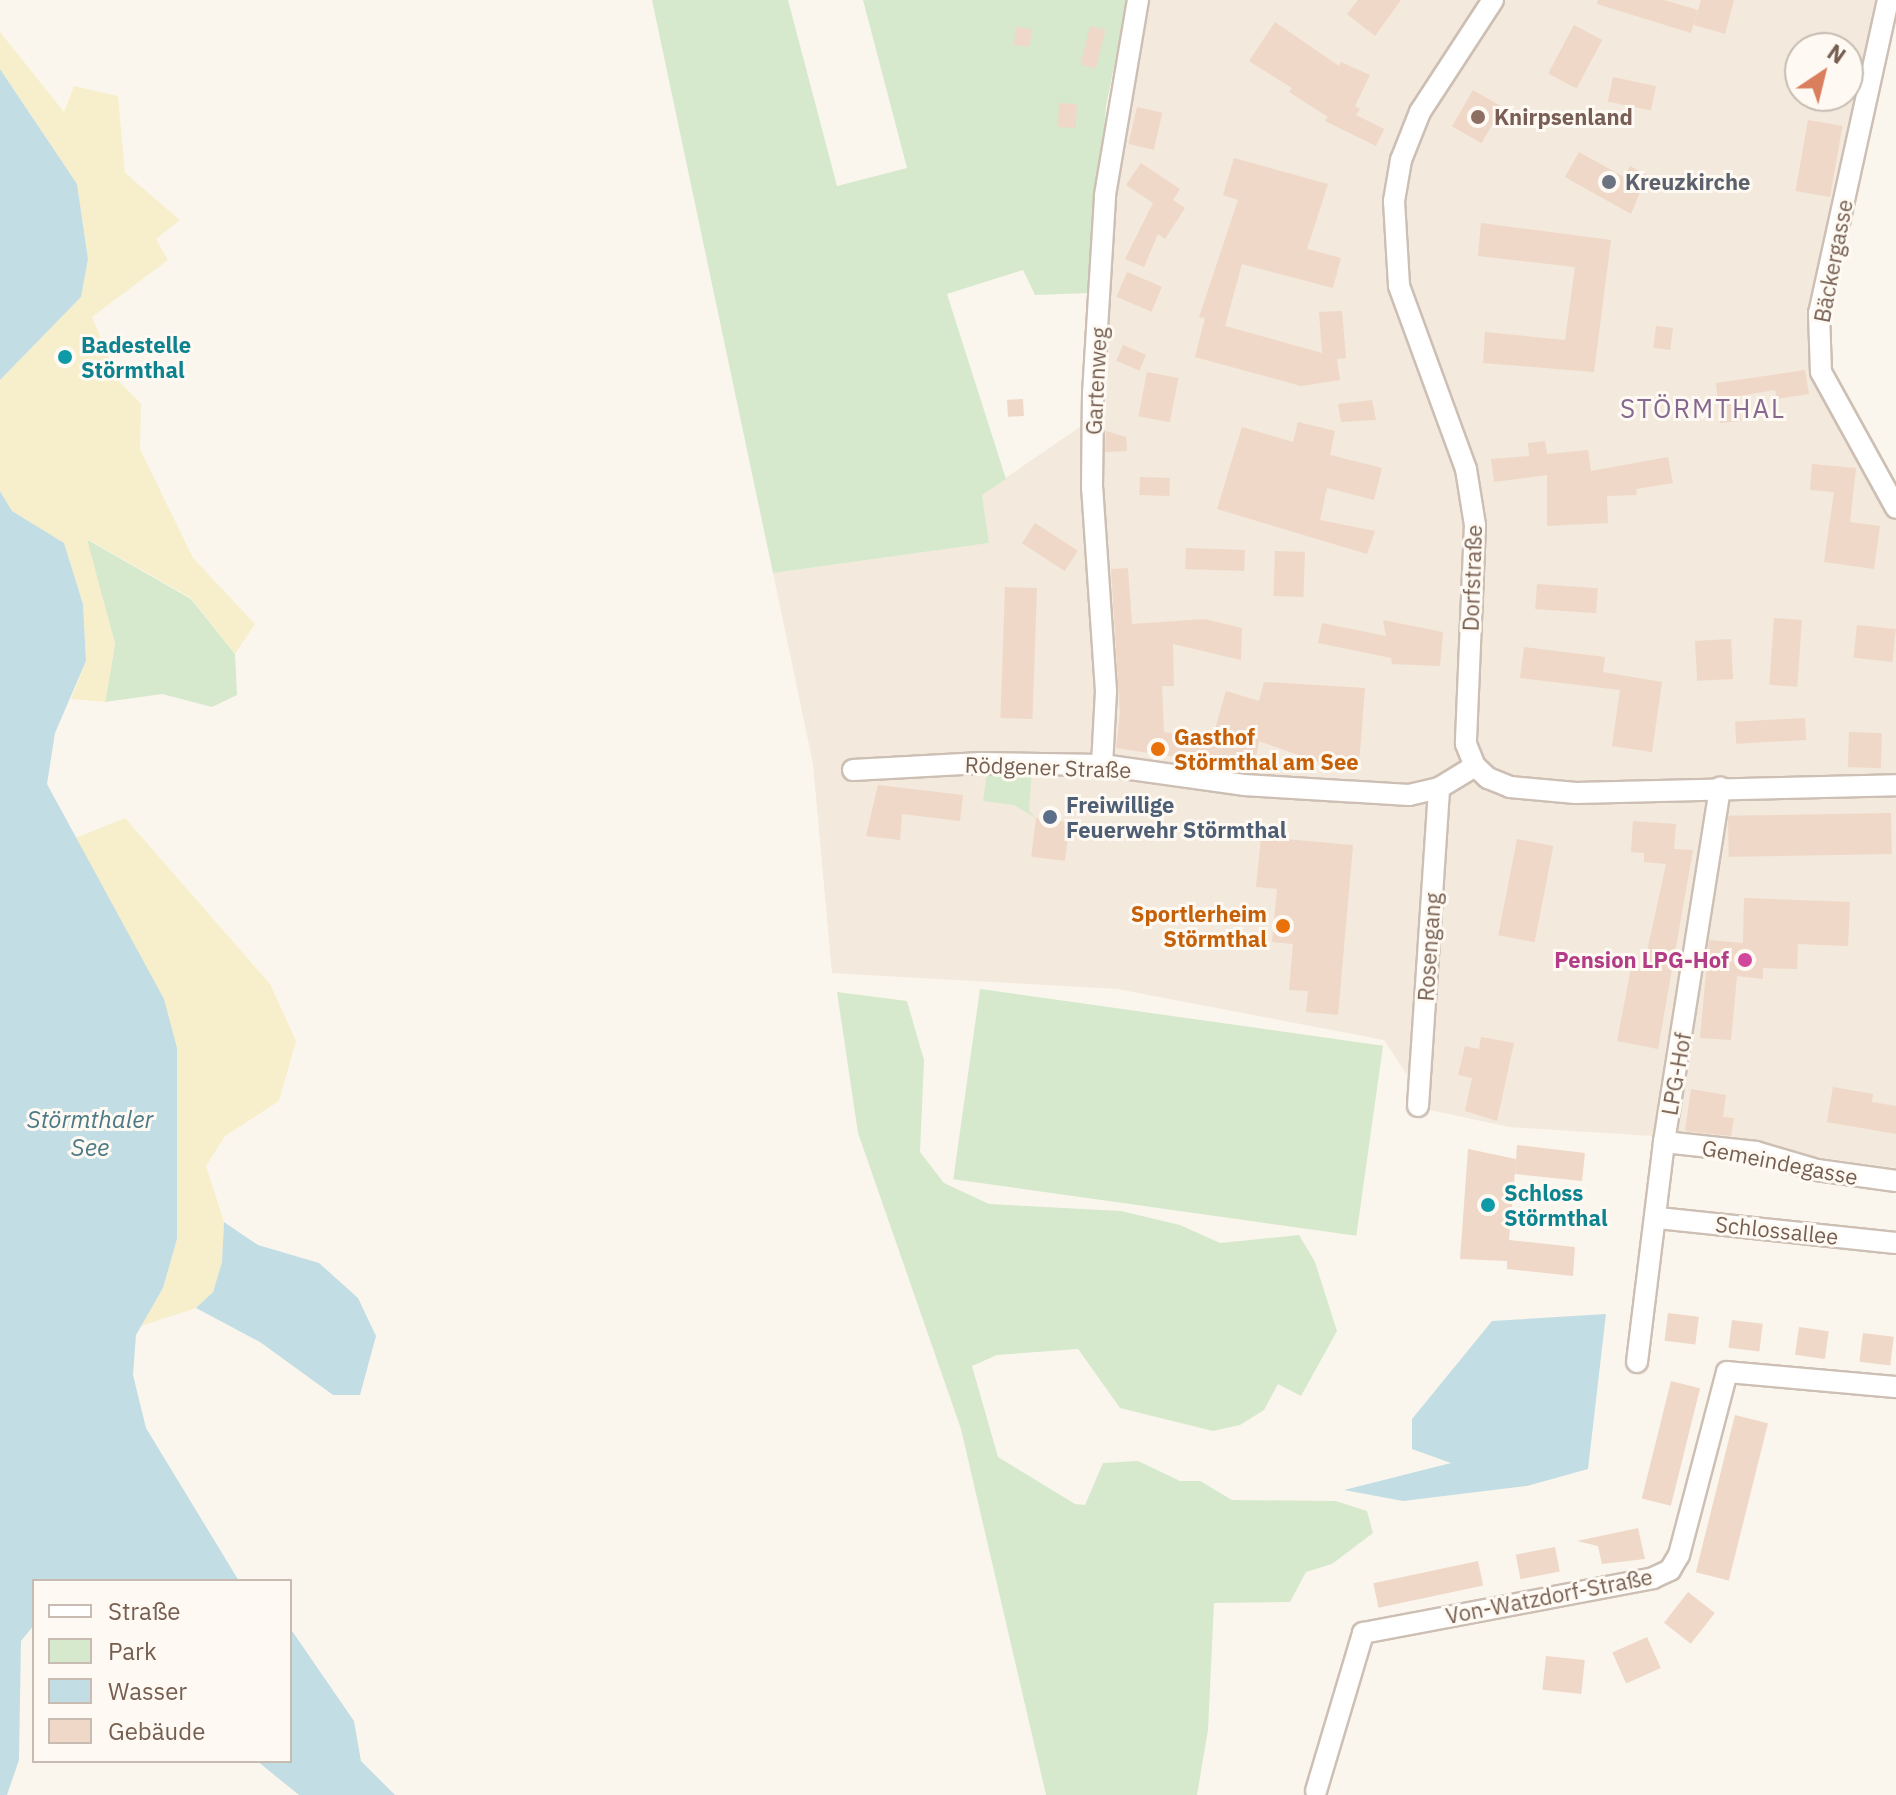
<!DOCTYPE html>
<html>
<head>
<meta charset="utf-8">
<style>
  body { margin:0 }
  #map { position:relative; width:1896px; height:1795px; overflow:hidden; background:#fbf6ed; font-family:"IBM Plex Sans",sans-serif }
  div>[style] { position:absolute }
  .residential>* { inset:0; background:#f3e9dc }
  .green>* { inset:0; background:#d6e9cc; transform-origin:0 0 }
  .sand>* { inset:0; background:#f7efcb }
  .water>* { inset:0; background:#c2dee4 }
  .building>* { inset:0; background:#efd8c7; transform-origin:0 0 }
  .roads { filter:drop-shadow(2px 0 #cdbfb3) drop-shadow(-2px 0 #cdbfb3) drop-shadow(0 2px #cdbfb3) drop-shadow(0 -2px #cdbfb3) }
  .street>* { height:20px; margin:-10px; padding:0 10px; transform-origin:10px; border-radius:10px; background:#fff }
  .dots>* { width:22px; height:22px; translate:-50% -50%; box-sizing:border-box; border:4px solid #fefaf3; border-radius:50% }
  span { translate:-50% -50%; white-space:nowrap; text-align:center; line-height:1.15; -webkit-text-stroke:6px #fefaf3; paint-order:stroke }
  .education-label { font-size:22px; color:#785e54; font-weight:700 }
  .left { translate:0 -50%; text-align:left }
  .worship-label { font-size:22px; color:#5b616d; font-weight:700 }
  .street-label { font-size:22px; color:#765f51 }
  .culture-label { font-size:22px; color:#0d838f; font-weight:700 }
  .food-label { font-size:22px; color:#c56008; font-weight:700 }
  .right { translate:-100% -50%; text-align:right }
  .service-label { font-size:22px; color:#4e5e75; font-weight:700 }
  .hotel-label { font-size:22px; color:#b23c85; font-weight:700 }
  .water-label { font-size:24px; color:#4c7a86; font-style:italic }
  .quarter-label { font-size:26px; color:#856990; letter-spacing:2px }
  .legend { position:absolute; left:32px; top:1579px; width:260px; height:184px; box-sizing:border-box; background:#fefaf3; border:2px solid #c8bcb2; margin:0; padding:10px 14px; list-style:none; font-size:24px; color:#765f51 }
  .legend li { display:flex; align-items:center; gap:16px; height:40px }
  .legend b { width:40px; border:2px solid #c8bcb2 }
  .north { position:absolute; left:1784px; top:32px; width:80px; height:80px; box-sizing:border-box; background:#fefaf3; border:2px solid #c8bcb2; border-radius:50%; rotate:35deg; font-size:22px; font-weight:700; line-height:32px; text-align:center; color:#765f51 }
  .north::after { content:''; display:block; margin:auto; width:28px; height:36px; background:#d97f5e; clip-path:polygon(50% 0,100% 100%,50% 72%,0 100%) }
</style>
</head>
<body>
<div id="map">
  <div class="residential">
    <div style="clip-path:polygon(evenodd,1147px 0,1888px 0,1819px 313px,1821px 372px,1896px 508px,1896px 1168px,1670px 1137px,1509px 1127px,1430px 1110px,1384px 1040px,1117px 989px,832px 973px,813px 764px,773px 573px,988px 543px,982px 494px,1099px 414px,1115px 172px,1147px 0,1800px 48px,1848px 48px,1848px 96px,1800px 96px,1800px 48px)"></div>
  </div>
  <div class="green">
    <div style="clip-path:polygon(652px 0,788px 0,837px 186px,907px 168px,863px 0,1127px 0,1106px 107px,1091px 293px,1035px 295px,1023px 270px,947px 294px,1006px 479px,982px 495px,989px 543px,773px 573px)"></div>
    <div style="clip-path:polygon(86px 539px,191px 599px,235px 654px,237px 695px,212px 707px,162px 694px,105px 702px,115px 644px)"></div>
    <div style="clip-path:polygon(988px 768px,1032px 770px,1029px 811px,1036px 818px,1014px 805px,983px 801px)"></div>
    <div style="left:980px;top:989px;width:407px;height:192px;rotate:8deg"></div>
    <div style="clip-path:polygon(837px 992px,907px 1001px,924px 1060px,920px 1152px,944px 1183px,989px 1204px,1121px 1211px,1180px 1225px,1220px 1243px,1299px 1235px,1315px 1262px,1337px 1331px,1301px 1396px,1278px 1384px,1264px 1410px,1240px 1425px,1213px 1431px,1120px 1408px,1078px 1349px,997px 1355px,972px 1366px,998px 1457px,1075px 1504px,1085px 1505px,1103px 1463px,1138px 1461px,1180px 1481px,1200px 1481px,1232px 1500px,1336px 1501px,1367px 1511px,1373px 1533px,1332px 1564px,1306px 1572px,1290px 1602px,1214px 1603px,1208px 1730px,1197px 1795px,1046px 1795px,961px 1429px,858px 1133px)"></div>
  </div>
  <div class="sand">
    <div style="clip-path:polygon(0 32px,64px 112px,74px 86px,118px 96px,125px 173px,180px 220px,156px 239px,168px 260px,92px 317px,119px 381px,141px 404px,140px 449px,193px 558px,255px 624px,235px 654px,191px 598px,87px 539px,115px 644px,105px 702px,71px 699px,86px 661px,83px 604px,64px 543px,12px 511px,0 491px,0 380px,81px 297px,88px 259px,77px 184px,0 69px)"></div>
    <div style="clip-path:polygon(125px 818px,270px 984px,296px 1041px,279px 1101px,225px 1136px,206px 1166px,224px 1222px,222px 1262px,213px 1292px,196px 1308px,141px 1326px,163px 1288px,177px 1239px,177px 1048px,73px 839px)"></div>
  </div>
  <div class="water">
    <div style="clip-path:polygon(0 69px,77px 184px,88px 259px,81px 297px,0 380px)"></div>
    <div style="clip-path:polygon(0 491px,12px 511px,64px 543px,83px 604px,86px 661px,55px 733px,47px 784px,164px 999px,177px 1048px,177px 1239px,163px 1288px,136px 1335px,133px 1375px,146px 1428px,239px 1581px,34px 1581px,34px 1625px,21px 1641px,19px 1760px,7px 1795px,0 1795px)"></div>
    <div style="clip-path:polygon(224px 1222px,258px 1245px,319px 1263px,358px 1298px,376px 1336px,360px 1395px,333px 1395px,260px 1342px,196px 1308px,213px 1292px,222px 1262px)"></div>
    <div style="clip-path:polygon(1606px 1314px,1588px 1469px,1527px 1486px,1403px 1501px,1344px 1490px,1451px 1463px,1412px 1449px,1412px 1419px,1492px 1321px)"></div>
    <div style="clip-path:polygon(290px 1628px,354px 1721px,361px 1761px,395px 1795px,299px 1795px,257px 1761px,290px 1761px)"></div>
  </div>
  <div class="building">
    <div style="clip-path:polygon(1358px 0,1401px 0,1375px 36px,1347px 14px)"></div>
    <div style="clip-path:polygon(1598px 0,1664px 0,1698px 10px,1691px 33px,1597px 4px)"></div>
    <div style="clip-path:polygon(1701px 0,1734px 0,1725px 34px,1694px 25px)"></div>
    <div style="clip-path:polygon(1275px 22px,1339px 66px,1341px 62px,1370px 75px,1355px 106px,1360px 109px,1356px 115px,1384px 129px,1376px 146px,1325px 121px,1328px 117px,1289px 92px,1292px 88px,1249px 61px)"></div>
    <div style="left:1574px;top:25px;width:32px;height:55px;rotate:28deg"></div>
    <div style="left:1090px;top:26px;width:16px;height:40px;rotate:14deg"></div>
    <div style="left:1016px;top:27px;width:16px;height:18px;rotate:7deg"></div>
    <div style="left:1613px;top:77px;width:44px;height:25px;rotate:12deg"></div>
    <div style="left:1473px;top:90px;width:34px;height:42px;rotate:30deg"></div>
    <div style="left:1059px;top:103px;width:18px;height:24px;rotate:3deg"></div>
    <div style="left:1137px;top:107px;width:26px;height:38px;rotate:13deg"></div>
    <div style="left:1808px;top:120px;width:35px;height:72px;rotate:10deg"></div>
    <div style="clip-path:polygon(1579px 152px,1624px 177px,1630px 166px,1647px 175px,1631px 214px,1565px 177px)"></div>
    <div style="clip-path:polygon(1234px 158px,1328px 184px,1307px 249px,1341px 258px,1333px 288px,1242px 264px,1225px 326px,1322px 353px,1319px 312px,1342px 311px,1346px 358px,1337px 359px,1340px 380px,1301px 386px,1195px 357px,1205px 318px,1199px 317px,1238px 200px,1223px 195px)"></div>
    <div style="clip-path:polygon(1141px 163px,1180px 189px,1173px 200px,1185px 208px,1165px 239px,1158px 234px,1144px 267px,1125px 259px,1153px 203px,1126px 185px)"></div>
    <div style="clip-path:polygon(1481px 223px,1611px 240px,1594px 372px,1483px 363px,1485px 332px,1565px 340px,1575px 267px,1478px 256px)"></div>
    <div style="left:1127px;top:272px;width:38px;height:27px;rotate:23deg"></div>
    <div style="left:1656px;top:326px;width:17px;height:22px;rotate:7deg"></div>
    <div style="left:1123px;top:345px;width:25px;height:17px;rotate:23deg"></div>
    <div style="clip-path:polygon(1805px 370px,1809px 394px,1777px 399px,1775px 390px,1739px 396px,1741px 421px,1720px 423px,1716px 383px)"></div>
    <div style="left:1147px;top:372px;width:32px;height:45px;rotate:11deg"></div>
    <div style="left:1023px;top:399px;width:17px;height:16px;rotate:87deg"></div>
    <div style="clip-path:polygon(1372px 400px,1376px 420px,1341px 422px,1338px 404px)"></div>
    <div style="clip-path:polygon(1298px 422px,1335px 431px,1330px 455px,1382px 468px,1374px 500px,1327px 488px,1320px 520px,1375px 531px,1367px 554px,1217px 509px,1242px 427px,1293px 442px)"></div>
    <div style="clip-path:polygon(1106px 431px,1126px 437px,1127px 451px,1105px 452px)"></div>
    <div style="clip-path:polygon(1545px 441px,1547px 454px,1588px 450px,1591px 471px,1668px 457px,1673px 483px,1636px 489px,1637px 495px,1607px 496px,1608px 523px,1547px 526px,1547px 475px,1494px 482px,1491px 459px,1529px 456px,1528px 443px)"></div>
    <div style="clip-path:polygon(1812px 464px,1856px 468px,1850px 522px,1880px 526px,1874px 569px,1824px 562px,1834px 492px,1810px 490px)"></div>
    <div style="left:1140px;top:477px;width:30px;height:18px;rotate:2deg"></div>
    <div style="left:1035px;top:523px;width:51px;height:24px;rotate:33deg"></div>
    <div style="left:1186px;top:548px;width:59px;height:21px;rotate:2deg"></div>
    <div style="left:1275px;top:551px;width:30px;height:45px;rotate:2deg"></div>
    <div style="clip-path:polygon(1128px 568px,1132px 624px,1205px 619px,1242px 628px,1241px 660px,1173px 644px,1174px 686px,1162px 686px,1164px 732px,1212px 739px,1226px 691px,1259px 701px,1264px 682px,1365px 688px,1359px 764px,1318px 762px,1259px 741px,1254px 769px,1116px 748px,1120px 713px,1111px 569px)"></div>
    <div style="left:1537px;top:584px;width:61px;height:25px;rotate:4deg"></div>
    <div style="left:1005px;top:587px;width:32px;height:131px;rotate:2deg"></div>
    <div style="left:1774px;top:618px;width:28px;height:67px;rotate:4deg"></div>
    <div style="clip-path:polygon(1383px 620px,1443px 632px,1440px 666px,1392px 664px,1391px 658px,1318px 643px,1322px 623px,1386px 636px)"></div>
    <div style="left:1857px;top:625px;width:39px;height:33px;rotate:6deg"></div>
    <div style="left:1731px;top:639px;width:40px;height:36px;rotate:87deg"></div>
    <div style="clip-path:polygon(1524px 647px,1605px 657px,1603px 672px,1662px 682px,1652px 752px,1612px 746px,1620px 690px,1520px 678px)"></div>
    <div style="left:1805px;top:718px;width:22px;height:70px;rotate:87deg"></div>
    <div style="left:1849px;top:732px;width:33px;height:35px;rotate:2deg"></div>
    <div style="clip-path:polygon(878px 785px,963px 795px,960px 821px,902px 814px,900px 840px,866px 836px)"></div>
    <div style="left:1891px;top:813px;width:41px;height:163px;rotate:89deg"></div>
    <div style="left:1036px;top:818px;width:34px;height:39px;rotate:7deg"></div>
    <div style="clip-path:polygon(1633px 821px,1676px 824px,1674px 849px,1693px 850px,1658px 1049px,1617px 1041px,1631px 968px,1643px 970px,1666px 864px,1644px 862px,1644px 853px,1631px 852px)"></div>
    <div style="clip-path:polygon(1261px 837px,1353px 845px,1338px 1015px,1306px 1012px,1308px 991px,1289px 990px,1293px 944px,1272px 942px,1277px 889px,1256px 887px)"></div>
    <div style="left:1517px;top:839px;width:37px;height:98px;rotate:11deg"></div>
    <div style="clip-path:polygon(1744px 898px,1850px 902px,1848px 946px,1798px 944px,1797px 969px,1763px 968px,1763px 979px,1737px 976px,1731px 1040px,1700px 1038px,1709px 940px,1743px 943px)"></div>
    <div style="clip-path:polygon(1481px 1037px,1514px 1043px,1497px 1121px,1465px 1111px,1472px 1078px,1458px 1075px,1465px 1046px,1479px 1049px)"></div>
    <div style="clip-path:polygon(1833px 1087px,1873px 1094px,1872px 1102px,1896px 1106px,1896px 1134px,1827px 1122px)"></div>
    <div style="clip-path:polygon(1691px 1089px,1726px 1095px,1723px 1117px,1734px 1118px,1731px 1136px,1685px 1131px)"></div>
    <div style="clip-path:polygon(1517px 1145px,1585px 1153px,1582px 1181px,1515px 1174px,1516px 1160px,1509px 1240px,1575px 1247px,1573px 1276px,1507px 1269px,1507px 1261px,1460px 1259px,1468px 1149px,1516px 1159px)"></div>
    <div style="left:1668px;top:1313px;width:31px;height:28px;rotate:7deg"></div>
    <div style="left:1732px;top:1320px;width:31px;height:28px;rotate:7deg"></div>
    <div style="left:1799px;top:1327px;width:30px;height:28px;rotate:8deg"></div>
    <div style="left:1863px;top:1333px;width:31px;height:29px;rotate:7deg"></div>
    <div style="left:1671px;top:1381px;width:30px;height:121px;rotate:14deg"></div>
    <div style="left:1735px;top:1415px;width:34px;height:162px;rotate:14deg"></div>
    <div style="clip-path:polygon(1638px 1528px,1645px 1559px,1602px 1564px,1598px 1546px,1577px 1541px)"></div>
    <div style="left:1555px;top:1547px;width:25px;height:40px;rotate:79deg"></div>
    <div style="left:1478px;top:1561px;width:25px;height:107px;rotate:78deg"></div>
    <div style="left:1688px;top:1592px;width:34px;height:39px;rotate:38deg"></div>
    <div style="left:1647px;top:1637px;width:34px;height:38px;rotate:66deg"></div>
    <div style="left:1546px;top:1656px;width:39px;height:34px;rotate:6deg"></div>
  </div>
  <div class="roads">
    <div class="street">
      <div style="left:1493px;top:0;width:134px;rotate:123.1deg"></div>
      <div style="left:1420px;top:112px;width:52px;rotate:111.6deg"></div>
      <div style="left:1401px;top:160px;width:42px;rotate:99.7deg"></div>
      <div style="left:1394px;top:201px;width:85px;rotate:86.6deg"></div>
      <div style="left:1399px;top:286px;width:195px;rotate:69.9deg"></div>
      <div style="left:1466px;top:469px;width:57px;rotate:80.9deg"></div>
      <div style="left:1475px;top:525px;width:219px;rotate:92.4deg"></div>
      <div style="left:1466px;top:744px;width:24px;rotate:68deg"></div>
      <div style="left:1475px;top:766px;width:18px;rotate:43deg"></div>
      <div style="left:1488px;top:778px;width:24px;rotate:22deg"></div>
      <div style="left:1510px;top:787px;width:66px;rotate:5.2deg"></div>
      <div style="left:1576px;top:793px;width:320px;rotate:-1.4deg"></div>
      <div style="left:1888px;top:0;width:321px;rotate:102.4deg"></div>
      <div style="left:1819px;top:313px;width:59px;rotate:88.1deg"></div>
      <div style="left:1821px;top:372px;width:155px;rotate:61.1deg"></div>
      <div style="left:1102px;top:765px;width:74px;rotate:-86.9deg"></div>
      <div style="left:1106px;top:691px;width:203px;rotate:-93.9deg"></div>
      <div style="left:1092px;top:488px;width:94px;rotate:-89.4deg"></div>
      <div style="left:1093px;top:394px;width:199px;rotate:-86.5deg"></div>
      <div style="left:1105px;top:195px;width:198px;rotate:-80.4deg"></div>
      <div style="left:853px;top:770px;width:128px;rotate:-3.1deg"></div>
      <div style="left:981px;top:763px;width:121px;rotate:0.9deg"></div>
      <div style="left:1102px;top:765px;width:143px;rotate:8deg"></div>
      <div style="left:1244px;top:785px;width:165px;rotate:3.5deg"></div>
      <div style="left:1409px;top:795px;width:31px;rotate:-13deg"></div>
      <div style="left:1439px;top:788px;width:42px;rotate:-31.4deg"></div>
      <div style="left:1418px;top:1106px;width:319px;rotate:-86.2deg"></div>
      <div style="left:1664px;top:1142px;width:93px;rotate:6.2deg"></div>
      <div style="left:1756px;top:1152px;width:64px;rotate:16.4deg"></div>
      <div style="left:1817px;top:1170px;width:80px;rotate:7.9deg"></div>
      <div style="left:1658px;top:1218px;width:239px;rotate:6deg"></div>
      <div style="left:1637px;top:1362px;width:222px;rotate:-83deg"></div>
      <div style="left:1664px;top:1142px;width:359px;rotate:-81deg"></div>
      <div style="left:1316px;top:1791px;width:165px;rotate:-73.4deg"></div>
      <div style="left:1363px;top:1633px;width:295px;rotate:-10.7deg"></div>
      <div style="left:1653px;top:1578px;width:19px;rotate:-25deg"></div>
      <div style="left:1670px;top:1570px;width:17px;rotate:-59deg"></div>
      <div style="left:1679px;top:1555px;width:189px;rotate:-75.3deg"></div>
      <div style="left:1727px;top:1372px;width:170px;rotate:5.1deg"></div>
    </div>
  </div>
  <div class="dots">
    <div style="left:1478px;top:117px;background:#8d6e63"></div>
    <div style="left:1609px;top:182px;background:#6b7280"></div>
    <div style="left:65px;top:357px;background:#0f9aa8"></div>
    <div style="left:1158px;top:749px;background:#e8710a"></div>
    <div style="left:1050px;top:817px;background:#5c6f8a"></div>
    <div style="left:1283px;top:926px;background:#e8710a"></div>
    <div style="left:1745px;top:960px;background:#d1479c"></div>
    <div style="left:1488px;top:1205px;background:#0f9aa8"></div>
  </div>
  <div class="education-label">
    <span class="left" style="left:1494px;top:117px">Knirpsenland</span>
  </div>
  <div class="worship-label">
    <span class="left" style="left:1625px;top:182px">Kreuzkirche</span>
  </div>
  <div class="street-label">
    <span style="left:1833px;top:261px;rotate:-79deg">Bäckergasse</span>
    <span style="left:1096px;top:381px;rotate:-87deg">Gartenweg</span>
    <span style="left:1472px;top:578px;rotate:-88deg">Dorfstraße</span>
    <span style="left:1048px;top:767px;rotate:2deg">Rödgener Straße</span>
    <span style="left:1429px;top:947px;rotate:-86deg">Rosengang</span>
    <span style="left:1676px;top:1074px;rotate:-80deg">LPG-Hof</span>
    <span style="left:1780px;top:1162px;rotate:11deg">Gemeindegasse</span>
    <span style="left:1777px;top:1230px;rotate:6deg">Schlossallee</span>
    <span style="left:1549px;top:1596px;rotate:-11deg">Von-Watzdorf-Straße</span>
  </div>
  <div class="culture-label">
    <span class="left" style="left:81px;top:357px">Badestelle<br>Störmthal</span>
    <span class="left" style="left:1504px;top:1205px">Schloss<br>Störmthal</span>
  </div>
  <div class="food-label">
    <span class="left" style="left:1174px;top:749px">Gasthof<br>Störmthal am See</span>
    <span class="right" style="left:1267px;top:926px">Sportlerheim<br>Störmthal</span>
  </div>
  <div class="service-label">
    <span class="left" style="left:1066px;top:817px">Freiwillige<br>Feuerwehr Störmthal</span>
  </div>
  <div class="hotel-label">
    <span class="right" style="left:1729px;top:960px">Pension LPG-Hof</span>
  </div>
  <div class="water-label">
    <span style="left:90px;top:1134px">Störmthaler<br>See</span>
  </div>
  <div class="quarter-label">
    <span style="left:1703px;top:409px">STÖRMTHAL</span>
  </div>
  <ul class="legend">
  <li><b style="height:10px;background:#fff"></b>Straße</li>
  <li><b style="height:22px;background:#d6e9cc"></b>Park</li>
  <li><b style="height:22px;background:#c2dee4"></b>Wasser</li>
  <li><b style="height:22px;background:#efd8c7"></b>Gebäude</li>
  </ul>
  <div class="north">N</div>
</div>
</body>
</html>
